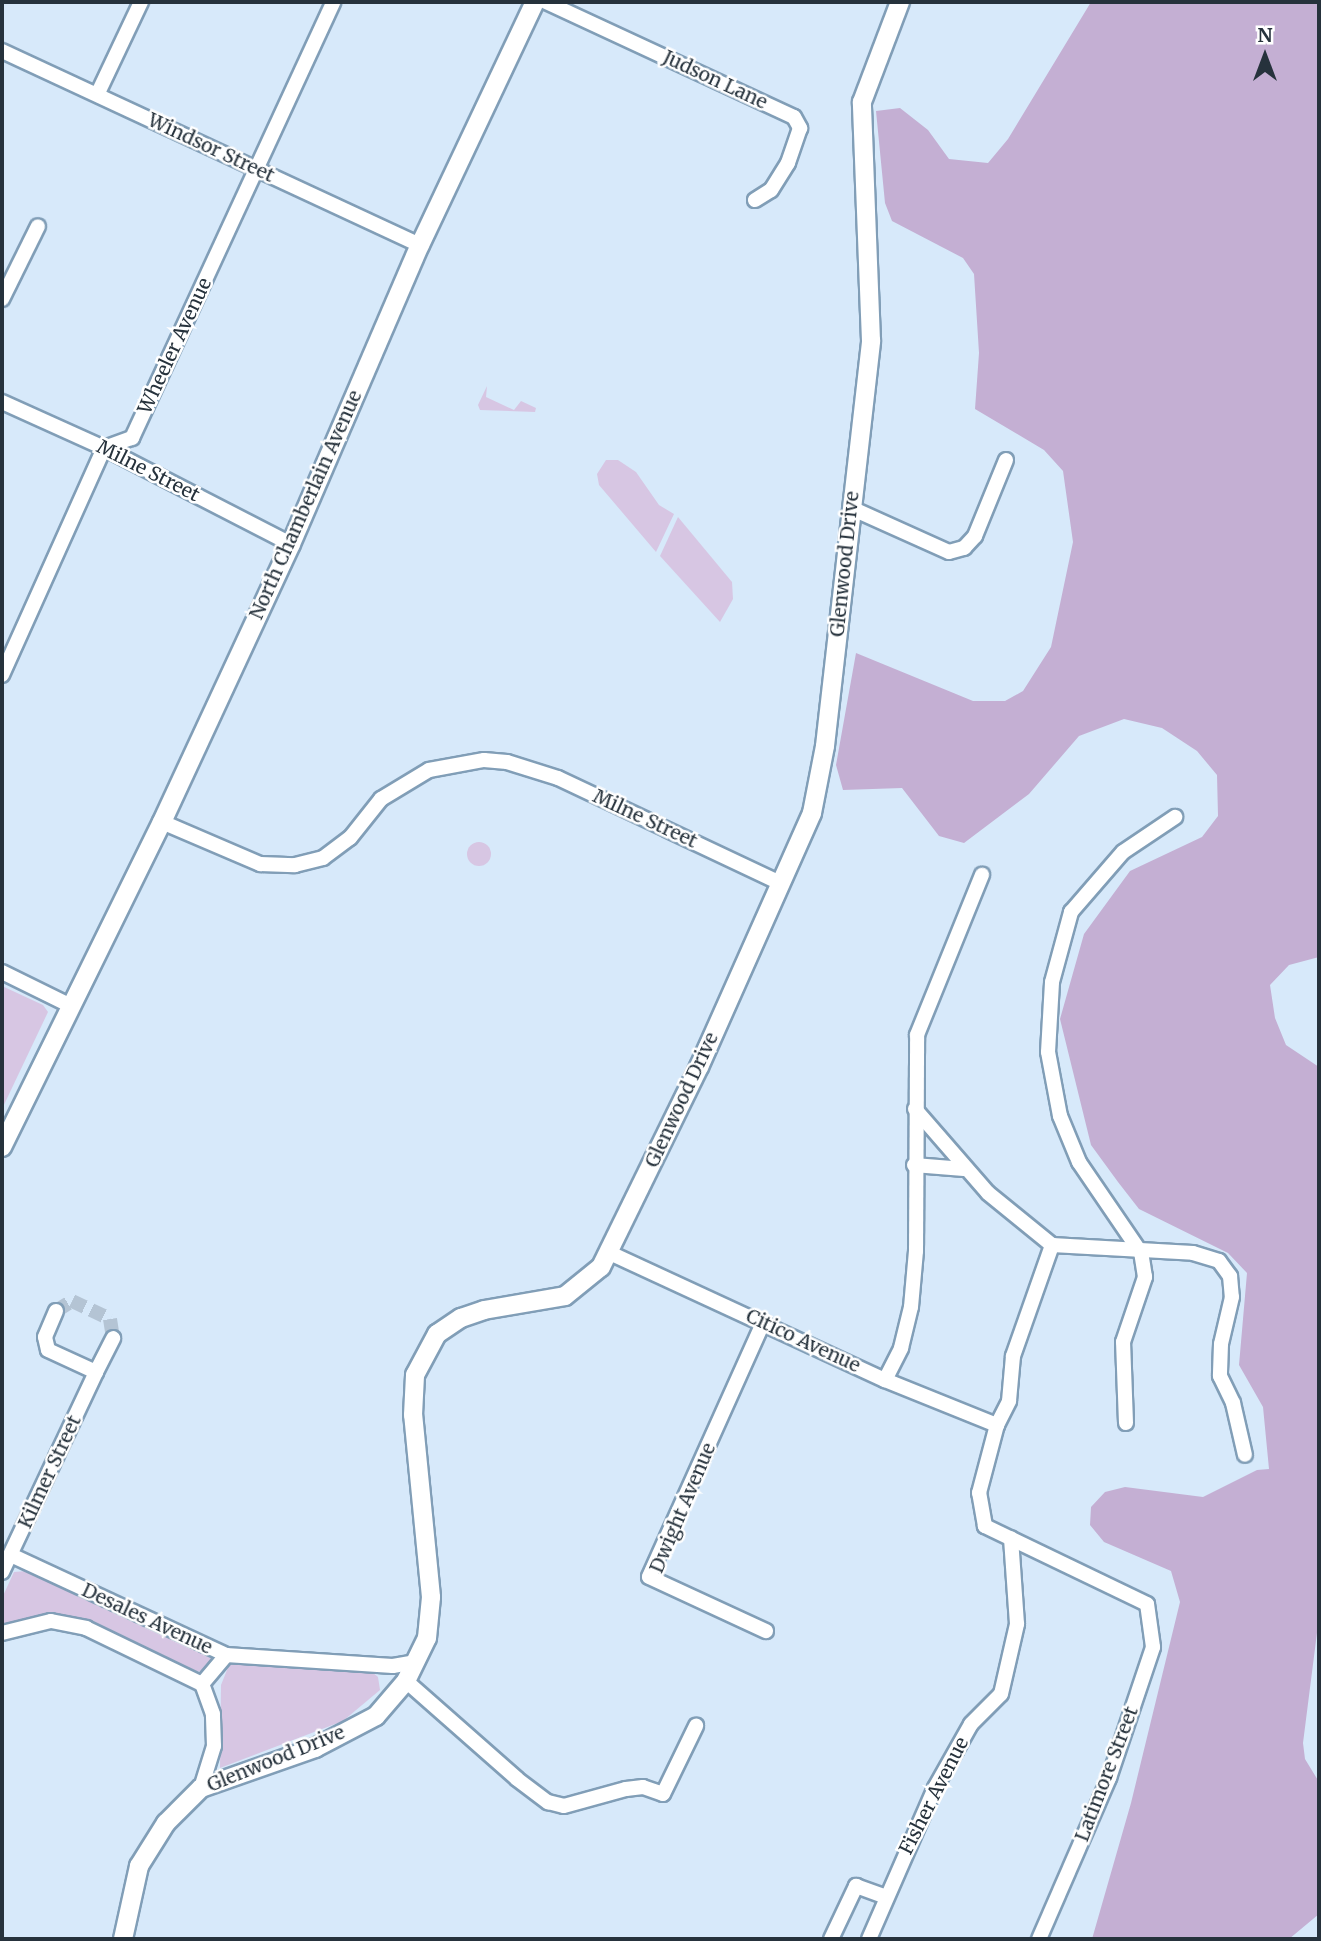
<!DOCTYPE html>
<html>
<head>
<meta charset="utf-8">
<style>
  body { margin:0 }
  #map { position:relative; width:1321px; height:1941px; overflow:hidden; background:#d7e9fa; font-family:Merriweather,serif }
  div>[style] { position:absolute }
  .green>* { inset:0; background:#d7c6e3 }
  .round { border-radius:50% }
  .forest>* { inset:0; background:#c4afd3 }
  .minor-tunnel>* { height:14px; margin-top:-7px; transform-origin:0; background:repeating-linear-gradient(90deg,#b4c4d4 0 14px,transparent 0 21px) }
  .roads { filter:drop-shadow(2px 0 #819eb7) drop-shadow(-2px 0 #819eb7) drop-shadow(0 2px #819eb7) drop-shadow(0 -2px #819eb7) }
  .minor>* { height:14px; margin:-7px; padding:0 7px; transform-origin:7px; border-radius:7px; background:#fff }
  .tertiary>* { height:18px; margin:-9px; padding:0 9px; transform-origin:9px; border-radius:9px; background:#fff }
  span { translate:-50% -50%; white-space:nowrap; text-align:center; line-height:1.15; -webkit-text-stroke:5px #fff; paint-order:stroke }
  .street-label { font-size:19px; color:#26323c }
  .frame { position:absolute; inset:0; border:4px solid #26323c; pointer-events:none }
  .north { position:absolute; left:1230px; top:21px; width:70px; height:70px; -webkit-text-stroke:5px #fff; paint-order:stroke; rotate:0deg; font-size:19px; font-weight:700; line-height:28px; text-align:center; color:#26323c }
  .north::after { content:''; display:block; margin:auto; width:24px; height:32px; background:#26323c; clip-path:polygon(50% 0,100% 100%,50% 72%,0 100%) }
</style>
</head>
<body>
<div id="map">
  <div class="green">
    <div style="clip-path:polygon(487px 386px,486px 397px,514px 410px,521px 401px,536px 408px,535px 412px,480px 410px,478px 405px)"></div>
    <div style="clip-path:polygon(606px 460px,618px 460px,636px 472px,659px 505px,674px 514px,656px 552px,599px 485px,597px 474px)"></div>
    <div style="clip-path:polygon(678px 517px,732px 582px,733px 599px,720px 622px,660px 556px)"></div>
    <div class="round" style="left:467px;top:842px;width:24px;height:24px"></div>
    <div style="clip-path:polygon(2px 986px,43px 1005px,48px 1012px,2px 1109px)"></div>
    <div style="clip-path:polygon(26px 1571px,189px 1647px,214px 1660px,205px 1672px,193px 1671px,76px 1618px,58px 1615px,2px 1625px,2px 1598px,14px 1572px)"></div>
    <div style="clip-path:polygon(238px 1661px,371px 1671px,378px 1677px,380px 1690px,343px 1721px,220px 1768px,221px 1685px,229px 1665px)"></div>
  </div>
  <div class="forest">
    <div style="clip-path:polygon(1091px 2px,1319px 2px,1319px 957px,1289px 965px,1270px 985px,1275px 1018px,1286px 1045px,1319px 1067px,1319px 1617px,1303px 1743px,1305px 1759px,1319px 1782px,1319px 1914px,1289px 1939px,1092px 1939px,1131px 1803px,1180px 1602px,1171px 1571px,1104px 1542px,1090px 1525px,1091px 1507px,1105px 1492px,1125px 1487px,1203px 1497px,1257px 1470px,1269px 1469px,1263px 1407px,1239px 1365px,1247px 1273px,1228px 1253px,1139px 1209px,1118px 1182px,1091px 1145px,1060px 1019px,1084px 934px,1130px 871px,1202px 837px,1218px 816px,1217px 775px,1197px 751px,1162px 728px,1124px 719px,1079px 736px,1029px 794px,964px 843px,939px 836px,902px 788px,843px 790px,836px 765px,856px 653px,973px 701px,1005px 701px,1023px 691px,1051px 647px,1073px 542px,1063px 471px,1044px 450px,975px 409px,979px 353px,974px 274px,963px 258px,892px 221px,885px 203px,876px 111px,900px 108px,928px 130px,949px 159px,988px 163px,1008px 139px)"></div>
  </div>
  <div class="minor-tunnel">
    <div style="left:56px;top:1311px;width:19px;rotate:-32deg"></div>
    <div style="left:72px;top:1301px;width:42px;rotate:25.3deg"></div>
    <div style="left:110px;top:1319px;width:19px;rotate:81deg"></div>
  </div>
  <div class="roads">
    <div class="minor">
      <div style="left:546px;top:2px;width:273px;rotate:24.9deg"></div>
      <div style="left:794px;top:117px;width:13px;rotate:61deg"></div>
      <div style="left:800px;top:128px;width:37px;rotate:109deg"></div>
      <div style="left:788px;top:163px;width:32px;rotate:122deg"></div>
      <div style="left:771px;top:190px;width:19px;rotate:148deg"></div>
      <div style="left:2px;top:51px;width:461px;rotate:24.9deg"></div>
      <div style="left:98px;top:93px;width:101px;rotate:-64.7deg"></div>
      <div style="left:2px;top:299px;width:81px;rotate:-63.7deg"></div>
      <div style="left:2px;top:402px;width:112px;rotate:24.3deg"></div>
      <div style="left:104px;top:448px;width:210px;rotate:27.2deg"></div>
      <div style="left:851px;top:508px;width:107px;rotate:24.2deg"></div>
      <div style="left:949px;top:552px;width:16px;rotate:-15deg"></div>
      <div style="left:964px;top:548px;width:16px;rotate:-47deg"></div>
      <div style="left:975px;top:536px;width:82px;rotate:-67.8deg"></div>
      <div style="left:2px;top:675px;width:249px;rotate:-65.8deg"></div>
      <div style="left:104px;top:448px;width:30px;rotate:-20deg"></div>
      <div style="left:132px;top:438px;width:480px;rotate:-65.2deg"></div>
      <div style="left:162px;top:822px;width:107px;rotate:23.2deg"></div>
      <div style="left:260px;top:864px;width:35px;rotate:2deg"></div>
      <div style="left:295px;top:865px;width:29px;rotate:-14deg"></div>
      <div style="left:323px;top:858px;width:34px;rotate:-37deg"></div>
      <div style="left:350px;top:838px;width:50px;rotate:-51.5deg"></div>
      <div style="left:381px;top:799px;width:56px;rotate:-31.1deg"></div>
      <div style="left:429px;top:770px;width:56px;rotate:-10.3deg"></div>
      <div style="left:484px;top:760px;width:23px;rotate:5deg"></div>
      <div style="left:507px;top:762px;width:53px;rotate:17.4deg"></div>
      <div style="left:558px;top:778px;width:246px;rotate:25.3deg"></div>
      <div style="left:2px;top:972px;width:77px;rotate:26.2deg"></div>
      <div style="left:915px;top:1109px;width:111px;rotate:49deg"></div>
      <div style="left:988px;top:1193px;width:82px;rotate:39.1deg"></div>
      <div style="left:1052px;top:1245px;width:141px;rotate:3.2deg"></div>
      <div style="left:1193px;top:1253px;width:27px;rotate:17deg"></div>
      <div style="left:1219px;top:1261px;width:19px;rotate:54deg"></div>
      <div style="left:1230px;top:1276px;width:21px;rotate:85deg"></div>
      <div style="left:1232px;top:1297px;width:48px;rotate:103.2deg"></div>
      <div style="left:1221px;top:1344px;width:32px;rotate:92deg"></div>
      <div style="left:1220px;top:1376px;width:30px;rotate:64deg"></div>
      <div style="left:1233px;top:1403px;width:53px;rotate:77deg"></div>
      <div style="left:914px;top:1165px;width:50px;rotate:4.6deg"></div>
      <div style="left:610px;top:1253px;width:303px;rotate:24.8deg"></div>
      <div style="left:885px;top:1380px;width:121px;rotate:21.9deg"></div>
      <div style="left:56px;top:1311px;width:28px;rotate:113deg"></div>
      <div style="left:45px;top:1337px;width:13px;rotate:77deg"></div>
      <div style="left:48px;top:1350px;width:53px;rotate:24.6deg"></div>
      <div style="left:96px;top:1372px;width:38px;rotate:-63deg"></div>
      <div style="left:763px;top:1323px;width:278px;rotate:114.2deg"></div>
      <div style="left:649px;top:1577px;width:129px;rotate:24.8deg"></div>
      <div style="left:885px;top:1380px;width:36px;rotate:-63deg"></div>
      <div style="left:901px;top:1348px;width:42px;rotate:-76.3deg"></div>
      <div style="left:911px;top:1307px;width:56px;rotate:-84.9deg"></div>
      <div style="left:916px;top:1251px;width:216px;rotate:-89.7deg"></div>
      <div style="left:917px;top:1035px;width:173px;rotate:-67.9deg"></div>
      <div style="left:1126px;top:1423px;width:81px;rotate:-92.1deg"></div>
      <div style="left:1123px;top:1342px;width:69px;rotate:-71.3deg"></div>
      <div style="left:1145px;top:1277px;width:24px;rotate:-99deg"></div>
      <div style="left:1141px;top:1253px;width:110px;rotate:-124.3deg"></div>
      <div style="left:1079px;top:1162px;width:50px;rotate:-112.4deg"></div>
      <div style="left:1060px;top:1116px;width:65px;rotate:-100.6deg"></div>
      <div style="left:1048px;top:1052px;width:70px;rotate:-86.7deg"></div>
      <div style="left:1052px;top:982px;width:73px;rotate:-74.8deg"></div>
      <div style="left:1071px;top:912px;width:79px;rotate:-49.1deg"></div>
      <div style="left:1123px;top:852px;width:63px;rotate:-33.9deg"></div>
      <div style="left:11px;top:1555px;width:237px;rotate:24.9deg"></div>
      <div style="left:226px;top:1655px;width:167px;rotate:3.8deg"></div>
      <div style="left:393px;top:1666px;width:22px;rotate:-10deg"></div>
      <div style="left:2px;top:1572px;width:221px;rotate:-64.8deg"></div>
      <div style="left:2px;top:1633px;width:50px;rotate:-13.8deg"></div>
      <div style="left:51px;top:1621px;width:36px;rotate:11deg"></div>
      <div style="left:86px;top:1628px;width:129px;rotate:25.8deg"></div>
      <div style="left:406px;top:1681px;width:148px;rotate:41.4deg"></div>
      <div style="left:517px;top:1779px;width:39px;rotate:37deg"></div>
      <div style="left:548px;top:1802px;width:16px;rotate:14deg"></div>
      <div style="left:564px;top:1806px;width:64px;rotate:-15.3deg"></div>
      <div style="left:626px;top:1789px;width:17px;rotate:-7deg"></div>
      <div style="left:643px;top:1787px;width:21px;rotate:19deg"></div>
      <div style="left:663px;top:1794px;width:76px;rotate:-64.1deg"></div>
      <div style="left:202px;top:1684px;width:38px;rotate:-50deg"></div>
      <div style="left:201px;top:1788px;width:44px;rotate:-72.8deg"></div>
      <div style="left:214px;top:1746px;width:32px;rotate:-92deg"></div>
      <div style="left:213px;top:1714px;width:32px;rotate:-110deg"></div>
      <div style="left:831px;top:1939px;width:59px;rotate:-64.7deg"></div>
      <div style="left:856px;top:1886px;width:32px;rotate:20deg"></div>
      <div style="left:869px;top:1939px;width:165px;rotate:-66.4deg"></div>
      <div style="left:935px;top:1788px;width:73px;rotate:-60.6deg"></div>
      <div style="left:971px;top:1724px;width:42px;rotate:-45deg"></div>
      <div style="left:1001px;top:1694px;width:72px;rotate:-77.1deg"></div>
      <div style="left:1017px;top:1624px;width:86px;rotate:-94deg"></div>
      <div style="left:1039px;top:1939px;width:176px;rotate:-66.5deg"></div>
      <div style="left:1109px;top:1778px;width:138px;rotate:-71.4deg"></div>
      <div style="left:1153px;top:1647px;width:43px;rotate:-97.9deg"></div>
      <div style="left:1147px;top:1604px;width:180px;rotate:-154.3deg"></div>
      <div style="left:985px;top:1526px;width:34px;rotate:-100deg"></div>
      <div style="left:979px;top:1493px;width:70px;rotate:-75.2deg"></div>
      <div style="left:997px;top:1425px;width:27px;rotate:-63deg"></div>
      <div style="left:1009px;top:1401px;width:45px;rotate:-84.9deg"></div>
      <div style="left:1013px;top:1356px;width:118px;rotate:-70.6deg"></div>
    </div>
    <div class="tertiary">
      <div style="left:2px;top:1147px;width:362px;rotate:-63.8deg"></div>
      <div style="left:162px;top:822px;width:306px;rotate:-65.1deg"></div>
      <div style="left:291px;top:544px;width:326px;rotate:-66.7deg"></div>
      <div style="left:420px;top:245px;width:269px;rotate:-64.7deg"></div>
      <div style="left:123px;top:1939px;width:75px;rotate:-77.6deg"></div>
      <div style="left:139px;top:1866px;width:51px;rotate:-57.9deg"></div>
      <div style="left:166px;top:1823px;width:49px;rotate:-45deg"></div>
      <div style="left:201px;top:1788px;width:121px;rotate:-19.3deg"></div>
      <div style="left:315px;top:1748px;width:69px;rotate:-27.7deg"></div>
      <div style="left:376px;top:1716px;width:46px;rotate:-49.4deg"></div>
      <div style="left:406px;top:1681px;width:48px;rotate:-64deg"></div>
      <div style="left:427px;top:1638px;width:41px;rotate:-84.4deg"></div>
      <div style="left:431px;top:1597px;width:183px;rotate:-95.6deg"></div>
      <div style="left:413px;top:1415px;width:40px;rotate:-87.1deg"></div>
      <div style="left:415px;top:1375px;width:47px;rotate:-61.8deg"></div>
      <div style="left:437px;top:1334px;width:29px;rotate:-34deg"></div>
      <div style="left:461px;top:1318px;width:24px;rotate:-19deg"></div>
      <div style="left:484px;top:1310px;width:82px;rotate:-9.8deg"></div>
      <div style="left:565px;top:1296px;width:46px;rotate:-38.9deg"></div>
      <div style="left:601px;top:1267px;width:223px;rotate:-63.9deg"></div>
      <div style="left:699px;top:1067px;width:278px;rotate:-66deg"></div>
      <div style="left:812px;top:813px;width:68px;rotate:-79deg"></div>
      <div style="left:825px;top:746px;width:408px;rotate:-83.5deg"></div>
      <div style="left:871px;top:341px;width:239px;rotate:-92.2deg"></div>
      <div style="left:862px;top:102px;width:107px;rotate:-69.2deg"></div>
    </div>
  </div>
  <div class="street-label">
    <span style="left:715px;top:80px;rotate:25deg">Judson Lane</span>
    <span style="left:211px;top:148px;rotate:25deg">Windsor Street</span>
    <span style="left:175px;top:346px;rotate:-65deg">Wheeler Avenue</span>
    <span style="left:148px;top:471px;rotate:27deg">Milne Street</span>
    <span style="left:306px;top:505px;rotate:-66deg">North Chamberlain Avenue</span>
    <span style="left:845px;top:564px;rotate:-84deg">Glenwood Drive</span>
    <span style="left:645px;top:819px;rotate:25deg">Milne Street</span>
    <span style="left:682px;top:1100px;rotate:-65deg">Glenwood Drive</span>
    <span style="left:803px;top:1341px;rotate:25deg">Citico Avenue</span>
    <span style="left:50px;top:1472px;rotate:-65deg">Kilmer Street</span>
    <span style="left:683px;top:1508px;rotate:-67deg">Dwight Avenue</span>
    <span style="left:147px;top:1619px;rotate:25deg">Desales Avenue</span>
    <span style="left:276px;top:1759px;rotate:-22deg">Glenwood Drive</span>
    <span style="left:1107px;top:1774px;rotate:-69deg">Latimore Street</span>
    <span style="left:934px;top:1796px;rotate:-63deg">Fisher Avenue</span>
  </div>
  <div class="frame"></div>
  <div class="north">N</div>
</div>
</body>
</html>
